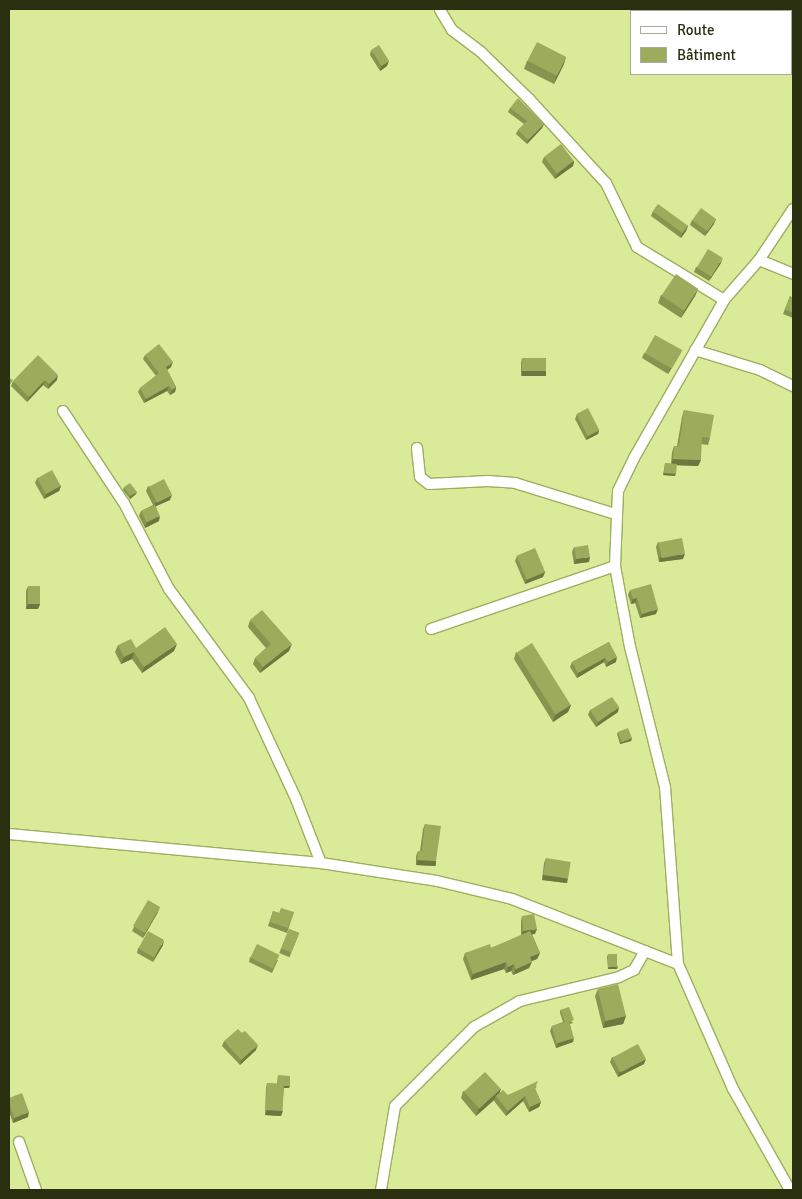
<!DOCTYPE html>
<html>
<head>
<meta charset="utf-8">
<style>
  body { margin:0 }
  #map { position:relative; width:802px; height:1199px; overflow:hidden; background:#d9ea98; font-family:Signika,sans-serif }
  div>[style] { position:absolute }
  .roads { filter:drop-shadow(1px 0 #9eae5e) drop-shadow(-1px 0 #9eae5e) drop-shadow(0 1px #9eae5e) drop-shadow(0 -1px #9eae5e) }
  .street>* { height:10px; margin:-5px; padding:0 5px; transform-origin:5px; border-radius:5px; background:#fff }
  .wall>* { inset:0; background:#86944f; transform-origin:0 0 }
  .shaded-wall>* { inset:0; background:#6d7840; transform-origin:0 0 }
  .building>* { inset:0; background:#9cac5c; transform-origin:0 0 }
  span { translate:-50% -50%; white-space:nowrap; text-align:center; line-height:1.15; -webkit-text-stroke:4px #fff; paint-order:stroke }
  .frame { position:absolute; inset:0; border:10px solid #2a300f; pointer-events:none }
  .legend { position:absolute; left:630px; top:10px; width:162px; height:65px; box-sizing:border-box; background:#fff; border:1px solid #aaac9f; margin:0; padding:6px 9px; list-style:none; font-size:15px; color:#2a300f }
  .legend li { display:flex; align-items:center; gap:10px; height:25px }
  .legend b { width:25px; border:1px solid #aaac9f }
</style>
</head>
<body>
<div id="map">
  <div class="roads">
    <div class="street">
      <div style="left:440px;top:10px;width:23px;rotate:59deg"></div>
      <div style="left:452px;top:30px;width:36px;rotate:37deg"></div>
      <div style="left:481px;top:52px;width:67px;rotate:44.4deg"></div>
      <div style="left:529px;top:99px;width:114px;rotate:47.5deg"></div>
      <div style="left:606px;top:183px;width:71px;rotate:64.2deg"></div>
      <div style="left:637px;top:247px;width:102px;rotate:31.3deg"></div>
      <div style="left:759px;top:260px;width:37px;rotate:22deg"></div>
      <div style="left:695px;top:350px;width:68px;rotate:17.1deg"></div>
      <div style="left:760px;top:370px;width:37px;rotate:26deg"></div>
      <div style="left:63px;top:411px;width:110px;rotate:56.5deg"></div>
      <div style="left:124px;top:503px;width:97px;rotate:62.4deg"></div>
      <div style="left:169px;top:589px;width:135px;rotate:53.7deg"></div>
      <div style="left:249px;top:698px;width:111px;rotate:65deg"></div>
      <div style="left:296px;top:799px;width:69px;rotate:68.7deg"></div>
      <div style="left:417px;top:448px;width:29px;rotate:84deg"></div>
      <div style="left:420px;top:477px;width:11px;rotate:38deg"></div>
      <div style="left:429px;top:484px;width:59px;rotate:-2.9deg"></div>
      <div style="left:488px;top:481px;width:27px;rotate:4deg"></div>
      <div style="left:515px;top:483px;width:105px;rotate:17.2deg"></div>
      <div style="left:431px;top:629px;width:194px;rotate:-18.9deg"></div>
      <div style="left:9px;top:834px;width:313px;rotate:5.3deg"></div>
      <div style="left:321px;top:863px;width:117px;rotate:8.8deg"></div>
      <div style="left:437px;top:881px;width:77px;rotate:13.5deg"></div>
      <div style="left:512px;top:899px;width:178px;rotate:21.4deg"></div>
      <div style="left:19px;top:1142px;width:51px;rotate:70.5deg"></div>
      <div style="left:381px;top:1190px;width:85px;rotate:-80.5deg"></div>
      <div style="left:395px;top:1106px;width:112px;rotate:-45deg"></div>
      <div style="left:474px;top:1027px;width:53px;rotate:-29.5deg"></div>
      <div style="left:520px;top:1001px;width:102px;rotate:-13.6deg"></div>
      <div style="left:619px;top:977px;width:17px;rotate:-25deg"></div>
      <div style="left:634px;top:970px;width:22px;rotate:-60deg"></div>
      <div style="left:790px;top:1190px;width:116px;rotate:-119.4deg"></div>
      <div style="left:733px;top:1089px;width:137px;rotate:-113.7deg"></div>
      <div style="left:678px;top:964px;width:177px;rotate:-94.2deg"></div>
      <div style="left:665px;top:787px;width:144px;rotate:-104deg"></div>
      <div style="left:630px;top:647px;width:82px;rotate:-100.5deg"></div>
      <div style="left:615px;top:566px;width:75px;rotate:-87.7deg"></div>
      <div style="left:618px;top:491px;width:37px;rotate:-64deg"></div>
      <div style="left:634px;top:458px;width:182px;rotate:-60.3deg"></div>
      <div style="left:724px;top:300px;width:53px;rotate:-48.8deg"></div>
      <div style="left:759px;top:260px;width:61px;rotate:-56.3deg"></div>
    </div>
  </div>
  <div class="wall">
    <div style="clip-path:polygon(371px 50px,387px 66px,380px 71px,370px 55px)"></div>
    <div style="clip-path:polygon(527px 61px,564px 64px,554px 84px,524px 69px)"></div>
    <div style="clip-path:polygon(510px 108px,544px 124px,542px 128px,527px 144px,516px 134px,518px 130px,524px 124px,508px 112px)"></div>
    <div style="clip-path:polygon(544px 157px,574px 161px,573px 166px,555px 179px,542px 162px)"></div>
    <div style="clip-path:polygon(653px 211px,688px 226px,686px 231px,681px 238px,651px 216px)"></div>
    <div style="clip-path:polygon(692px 220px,714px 224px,705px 236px,690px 225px)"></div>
    <div style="clip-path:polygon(721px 263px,709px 281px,694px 272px,696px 267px)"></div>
    <div style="clip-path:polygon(698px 289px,695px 296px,681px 318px,658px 303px,661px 295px)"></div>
    <div style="clip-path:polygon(790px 296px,793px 298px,793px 318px,783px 314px)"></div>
    <div style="clip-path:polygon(682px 350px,680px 354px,668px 374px,642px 358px,644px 353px)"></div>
    <div style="clip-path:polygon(145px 355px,171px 367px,167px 370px,176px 387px,175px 392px,170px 395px,167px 391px,144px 403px,138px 392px,140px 388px,156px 376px,143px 359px)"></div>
    <div style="clip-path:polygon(522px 358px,546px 371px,544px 376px,521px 376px,521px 363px)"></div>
    <div style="clip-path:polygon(57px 380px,48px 389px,43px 385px,27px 402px,11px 386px,13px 381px)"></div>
    <div style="clip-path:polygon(684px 410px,710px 438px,708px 445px,701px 444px,701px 460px,698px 466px,676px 465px,675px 476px,663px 475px,665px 463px,671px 464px,672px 452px,674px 446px,677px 446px,682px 417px)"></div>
    <div style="clip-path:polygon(577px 414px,599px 430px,598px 434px,586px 440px,575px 419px)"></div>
    <div style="clip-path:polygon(37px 478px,61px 486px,59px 491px,44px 499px,35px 483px)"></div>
    <div style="clip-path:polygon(148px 486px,170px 500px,156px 506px,159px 521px,145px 528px,139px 516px,141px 511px,153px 505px,146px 491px)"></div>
    <div style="clip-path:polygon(124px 487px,136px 494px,130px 499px,123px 490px)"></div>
    <div style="clip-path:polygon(658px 542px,683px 559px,659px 562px,656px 547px)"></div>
    <div style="clip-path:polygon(574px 547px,589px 562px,574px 564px,572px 552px)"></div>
    <div style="clip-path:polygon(517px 556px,545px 572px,543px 577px,525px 584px,515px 561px)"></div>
    <div style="clip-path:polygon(28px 586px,40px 604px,38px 609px,26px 609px,26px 591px)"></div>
    <div style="clip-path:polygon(630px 590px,656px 614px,640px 618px,635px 603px,631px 604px,628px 595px)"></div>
    <div style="clip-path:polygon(250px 620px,289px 651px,260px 673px,253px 664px,255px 658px,266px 648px,248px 627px)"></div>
    <div style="clip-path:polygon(609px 642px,616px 662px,606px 667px,604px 662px,577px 678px,570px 667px,572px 662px)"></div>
    <div style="clip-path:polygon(118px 645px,136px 648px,174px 651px,142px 673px,132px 659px,121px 664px,115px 652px)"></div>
    <div style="clip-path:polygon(516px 652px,571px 705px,568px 712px,553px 722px,514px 659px)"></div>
    <div style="clip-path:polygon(590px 710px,618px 712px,596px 727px,588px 715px)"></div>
    <div style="clip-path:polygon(618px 732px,632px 738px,631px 741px,620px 744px,617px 734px)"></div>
    <div style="clip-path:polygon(425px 824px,434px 866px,416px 865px,416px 856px,418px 851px,420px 851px,423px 829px)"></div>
    <div style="clip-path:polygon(546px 858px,568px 878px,566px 883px,542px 880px,544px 863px)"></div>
    <div style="clip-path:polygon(273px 911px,279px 913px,294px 912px,287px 933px,268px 926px)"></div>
    <div style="clip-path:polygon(158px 912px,143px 938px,132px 931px,134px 927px)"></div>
    <div style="clip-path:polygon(522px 916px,535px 934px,532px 934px,540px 953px,537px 959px,532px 961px,529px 968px,513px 975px,511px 971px,506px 973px,504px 969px,471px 980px,463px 959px,465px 953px,491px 948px,521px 936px,521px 921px)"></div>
    <div style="left:289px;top:929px;width:11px;height:26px;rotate:22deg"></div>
    <div style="clip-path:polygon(163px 945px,153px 962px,137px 953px,138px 948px)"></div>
    <div style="clip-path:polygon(608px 954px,617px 969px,608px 969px,607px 957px)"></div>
    <div style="clip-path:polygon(250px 957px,278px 960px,272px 973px,249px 962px)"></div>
    <div style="clip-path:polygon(598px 989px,626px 1016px,623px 1024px,603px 1028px,595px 996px)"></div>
    <div style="clip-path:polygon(560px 1010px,573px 1023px,570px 1024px,573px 1042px,556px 1048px,550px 1031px,552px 1026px,563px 1022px,560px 1013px)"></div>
    <div style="clip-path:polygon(224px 1041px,256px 1050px,240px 1065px,222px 1046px)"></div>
    <div style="clip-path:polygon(612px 1057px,644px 1064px,618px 1077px,610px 1062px)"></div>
    <div style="clip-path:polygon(278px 1075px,289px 1088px,284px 1088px,281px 1116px,265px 1115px,266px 1088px,267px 1083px,277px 1084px)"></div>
    <div style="clip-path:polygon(537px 1086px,535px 1089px,541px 1102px,539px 1107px,529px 1112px,523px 1101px,506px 1116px,494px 1101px,494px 1100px,476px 1116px,461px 1098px,463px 1091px,501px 1089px,499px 1093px,508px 1095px)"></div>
    <div style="clip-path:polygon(9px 1098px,28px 1117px,13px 1123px,9px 1112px)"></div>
  </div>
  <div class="shaded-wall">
    <div style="clip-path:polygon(566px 57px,564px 64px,554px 84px,556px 77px)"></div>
    <div style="clip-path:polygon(389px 61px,387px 66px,380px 71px,381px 66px)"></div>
    <div style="clip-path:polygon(544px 124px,542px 128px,527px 144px,528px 140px)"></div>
    <div style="clip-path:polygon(574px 161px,573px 166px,555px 179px,557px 174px)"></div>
    <div style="clip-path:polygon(716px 219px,714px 224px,705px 236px,707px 231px)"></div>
    <div style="clip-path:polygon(688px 226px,686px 231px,681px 238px,682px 233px)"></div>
    <div style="clip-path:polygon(723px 258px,721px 263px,709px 281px,711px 276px)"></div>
    <div style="clip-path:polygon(698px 289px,695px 296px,681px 318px,684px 311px)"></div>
    <div style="clip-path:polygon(682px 350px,680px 354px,668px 374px,670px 369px)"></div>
    <div style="clip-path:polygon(173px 362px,171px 367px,164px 372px,166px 367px)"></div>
    <div style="left:522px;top:371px;width:24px;height:5px"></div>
    <div style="clip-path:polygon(58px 375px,57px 380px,48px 389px,49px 384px)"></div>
    <div style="clip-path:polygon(45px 380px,43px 385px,27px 402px,29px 397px)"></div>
    <div style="clip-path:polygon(169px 386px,167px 391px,144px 403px,146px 399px)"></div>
    <div style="clip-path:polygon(176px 387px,175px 392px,170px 395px,172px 390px)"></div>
    <div style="clip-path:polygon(599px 430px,598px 434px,586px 440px,588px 435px)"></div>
    <div style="clip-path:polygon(673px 459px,701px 460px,698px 466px,671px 465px)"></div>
    <div style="clip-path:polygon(664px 473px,676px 473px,675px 476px,663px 475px)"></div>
    <div style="clip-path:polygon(61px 486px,59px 491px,44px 499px,46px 494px)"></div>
    <div style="clip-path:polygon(137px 492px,136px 494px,130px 499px,130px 496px)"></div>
    <div style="clip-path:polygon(172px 495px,170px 500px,154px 507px,156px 502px)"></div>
    <div style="clip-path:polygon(160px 516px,159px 521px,145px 528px,146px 523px)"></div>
    <div style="clip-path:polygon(685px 554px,683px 559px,659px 562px,660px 557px)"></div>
    <div style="clip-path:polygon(590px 557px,589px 562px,574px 564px,576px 559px)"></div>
    <div style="clip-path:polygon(545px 572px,543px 577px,525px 584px,527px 579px)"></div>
    <div style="clip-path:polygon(637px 598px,635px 603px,631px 604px,633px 599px)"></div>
    <div style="clip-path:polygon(28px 604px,40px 604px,38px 609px,26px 609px)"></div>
    <div style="clip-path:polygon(658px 609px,656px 614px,640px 618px,642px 614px)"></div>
    <div style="clip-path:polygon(177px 644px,174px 651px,142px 673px,144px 667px)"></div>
    <div style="clip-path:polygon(292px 644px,289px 651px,260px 673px,263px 667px)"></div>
    <div style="clip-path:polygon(134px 652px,132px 659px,121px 664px,124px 657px)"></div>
    <div style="clip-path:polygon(617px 657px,616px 662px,606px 667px,608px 662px)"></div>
    <div style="clip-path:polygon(605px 658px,604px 662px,577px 678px,578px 673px)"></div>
    <div style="clip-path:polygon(571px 705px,568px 712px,553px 722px,555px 715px)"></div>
    <div style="clip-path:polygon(619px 707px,618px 712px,596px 727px,598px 722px)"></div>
    <div style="clip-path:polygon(632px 738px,631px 741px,620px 744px,621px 742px)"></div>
    <div style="left:417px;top:860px;width:19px;height:5px;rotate:3deg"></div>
    <div style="left:543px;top:875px;width:25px;height:5px;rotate:7deg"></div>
    <div style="clip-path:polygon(160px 907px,158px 912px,143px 938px,145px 933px)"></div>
    <div style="clip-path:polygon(537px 929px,535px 934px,521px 936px,523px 931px)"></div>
    <div style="clip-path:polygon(164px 940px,163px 945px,153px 962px,155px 957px)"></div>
    <div style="clip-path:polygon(540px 953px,537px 959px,527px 963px,530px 957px)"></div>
    <div style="clip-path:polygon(506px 962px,504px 969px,471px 980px,473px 974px)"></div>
    <div style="clip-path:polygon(532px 962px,529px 968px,513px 975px,516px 969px)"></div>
    <div style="clip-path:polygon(514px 964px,511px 971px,506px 973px,508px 967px)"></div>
    <div style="clip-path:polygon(618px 966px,617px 969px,608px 969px,609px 967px)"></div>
    <div style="clip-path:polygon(626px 1016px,623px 1024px,603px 1028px,605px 1021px)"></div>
    <div style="clip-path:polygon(574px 1038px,573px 1042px,556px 1048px,558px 1043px)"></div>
    <div style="clip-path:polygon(258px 1045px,256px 1050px,240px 1065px,241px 1060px)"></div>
    <div style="clip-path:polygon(646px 1059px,644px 1064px,618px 1077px,619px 1072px)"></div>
    <div style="clip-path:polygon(278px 1085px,290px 1086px,289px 1088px,277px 1088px)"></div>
    <div style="clip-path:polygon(501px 1089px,498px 1097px,496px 1096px,494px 1100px,476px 1116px,479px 1108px)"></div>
    <div style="clip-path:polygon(525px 1096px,523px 1101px,506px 1116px,508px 1111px)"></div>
    <div style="clip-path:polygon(541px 1102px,539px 1107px,529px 1112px,530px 1107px)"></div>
    <div style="clip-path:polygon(267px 1110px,283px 1111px,281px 1116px,265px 1115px)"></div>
    <div style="clip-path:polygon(29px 1112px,28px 1117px,13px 1123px,14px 1118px)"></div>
  </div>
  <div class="building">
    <div style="left:537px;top:42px;width:33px;height:21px;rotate:27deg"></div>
    <div style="left:379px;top:45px;width:19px;height:9px;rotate:58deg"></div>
    <div style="clip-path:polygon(518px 98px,544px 124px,528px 140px,518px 130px,527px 121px,510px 108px)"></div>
    <div style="left:561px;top:144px;width:21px;height:21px;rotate:53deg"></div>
    <div style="left:658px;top:204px;width:37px;height:9px;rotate:36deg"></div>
    <div style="left:701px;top:208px;width:19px;height:15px;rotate:36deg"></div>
    <div style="left:708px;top:249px;width:17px;height:22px;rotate:31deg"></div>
    <div style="left:676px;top:274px;width:27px;height:26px;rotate:34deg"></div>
    <div style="clip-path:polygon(790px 296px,793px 298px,793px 313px,785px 309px)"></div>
    <div style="left:655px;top:335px;width:31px;height:21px;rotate:29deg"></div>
    <div style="clip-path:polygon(159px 344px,173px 362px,166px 367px,176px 387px,172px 390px,169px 386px,146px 399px,140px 388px,159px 373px,145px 355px)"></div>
    <div style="clip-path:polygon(38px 355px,58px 375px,49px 384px,45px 380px,29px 397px,13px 381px)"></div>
    <div style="left:522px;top:358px;width:24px;height:13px"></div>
    <div style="clip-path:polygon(9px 378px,13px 380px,9px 386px)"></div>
    <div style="left:588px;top:408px;width:25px;height:13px;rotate:63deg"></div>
    <div style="clip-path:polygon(684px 410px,714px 415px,710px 438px,702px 437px,701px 460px,673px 459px,674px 446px,679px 446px)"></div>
    <div style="left:665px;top:463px;width:12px;height:10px;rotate:5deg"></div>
    <div style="left:52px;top:470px;width:18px;height:17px;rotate:61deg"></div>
    <div style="left:164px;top:479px;width:18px;height:17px;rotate:63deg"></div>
    <div style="clip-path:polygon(130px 483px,137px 492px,130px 496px,124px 487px)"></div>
    <div style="left:155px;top:505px;width:12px;height:15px;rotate:66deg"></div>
    <div style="left:682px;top:538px;width:16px;height:24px;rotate:79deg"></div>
    <div style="left:588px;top:545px;width:12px;height:14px;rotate:81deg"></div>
    <div style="left:535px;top:548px;width:26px;height:20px;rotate:67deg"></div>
    <div style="clip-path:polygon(651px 584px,658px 609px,642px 614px,637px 598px,633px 599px,630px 590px)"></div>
    <div style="left:28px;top:586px;width:12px;height:18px"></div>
    <div style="clip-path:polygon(262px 610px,292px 644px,263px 667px,255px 658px,271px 644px,250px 620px)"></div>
    <div style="clip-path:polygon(165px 627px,177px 644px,144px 667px,134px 652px,124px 657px,118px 645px,131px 639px,136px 648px)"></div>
    <div style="clip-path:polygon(609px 642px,617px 657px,608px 662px,605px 658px,578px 673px,572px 662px)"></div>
    <div style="left:532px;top:643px;width:73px;height:18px;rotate:58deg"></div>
    <div style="clip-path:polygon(612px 697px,619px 707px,598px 722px,590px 710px)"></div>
    <div style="left:628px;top:728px;width:11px;height:11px;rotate:68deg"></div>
    <div style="clip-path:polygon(425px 824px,441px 826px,436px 861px,417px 860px,418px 851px,422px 851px)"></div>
    <div style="left:546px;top:858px;width:25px;height:17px;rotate:9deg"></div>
    <div style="left:148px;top:900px;width:14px;height:30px;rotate:30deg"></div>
    <div style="clip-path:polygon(281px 908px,294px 912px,288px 928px,270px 922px,273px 911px,279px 913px)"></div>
    <div style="clip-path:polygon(534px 914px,537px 929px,523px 931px,522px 916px)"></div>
    <div style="left:289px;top:929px;width:11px;height:21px;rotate:22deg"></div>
    <div style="left:148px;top:931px;width:18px;height:20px;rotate:29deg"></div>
    <div style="clip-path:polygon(530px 931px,540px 953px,530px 957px,532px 962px,516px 969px,514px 964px,508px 967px,506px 962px,473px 974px,465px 953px,490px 944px,491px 948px)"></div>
    <div style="left:257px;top:944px;width:25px;height:15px;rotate:26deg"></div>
    <div style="left:608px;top:954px;width:9px;height:13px"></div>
    <div style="left:618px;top:984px;width:33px;height:21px;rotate:76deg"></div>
    <div style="clip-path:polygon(569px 1007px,574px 1020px,569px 1022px,569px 1021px,565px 1022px,560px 1010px)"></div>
    <div style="left:569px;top:1021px;width:18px;height:18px;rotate:74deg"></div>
    <div style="clip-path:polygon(238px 1029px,242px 1033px,245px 1031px,258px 1045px,241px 1060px,224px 1041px)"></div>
    <div style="left:638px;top:1044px;width:17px;height:29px;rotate:62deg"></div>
    <div style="left:485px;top:1072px;width:23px;height:29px;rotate:47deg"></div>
    <div style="clip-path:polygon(278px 1075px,290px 1076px,290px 1086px,284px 1086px,284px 1084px,278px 1084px)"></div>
    <div style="clip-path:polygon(538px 1081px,535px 1088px,541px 1102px,530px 1107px,525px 1096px,508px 1111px,496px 1096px,503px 1090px,508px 1095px)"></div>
    <div style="left:267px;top:1083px;width:17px;height:27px;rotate:3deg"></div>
    <div style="clip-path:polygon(22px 1093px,29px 1112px,14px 1118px,9px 1102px,9px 1098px)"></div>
  </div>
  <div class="frame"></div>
  <ul class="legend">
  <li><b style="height:6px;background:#fff"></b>Route</li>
  <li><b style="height:14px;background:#9cac5c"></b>Bâtiment</li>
  </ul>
</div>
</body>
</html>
